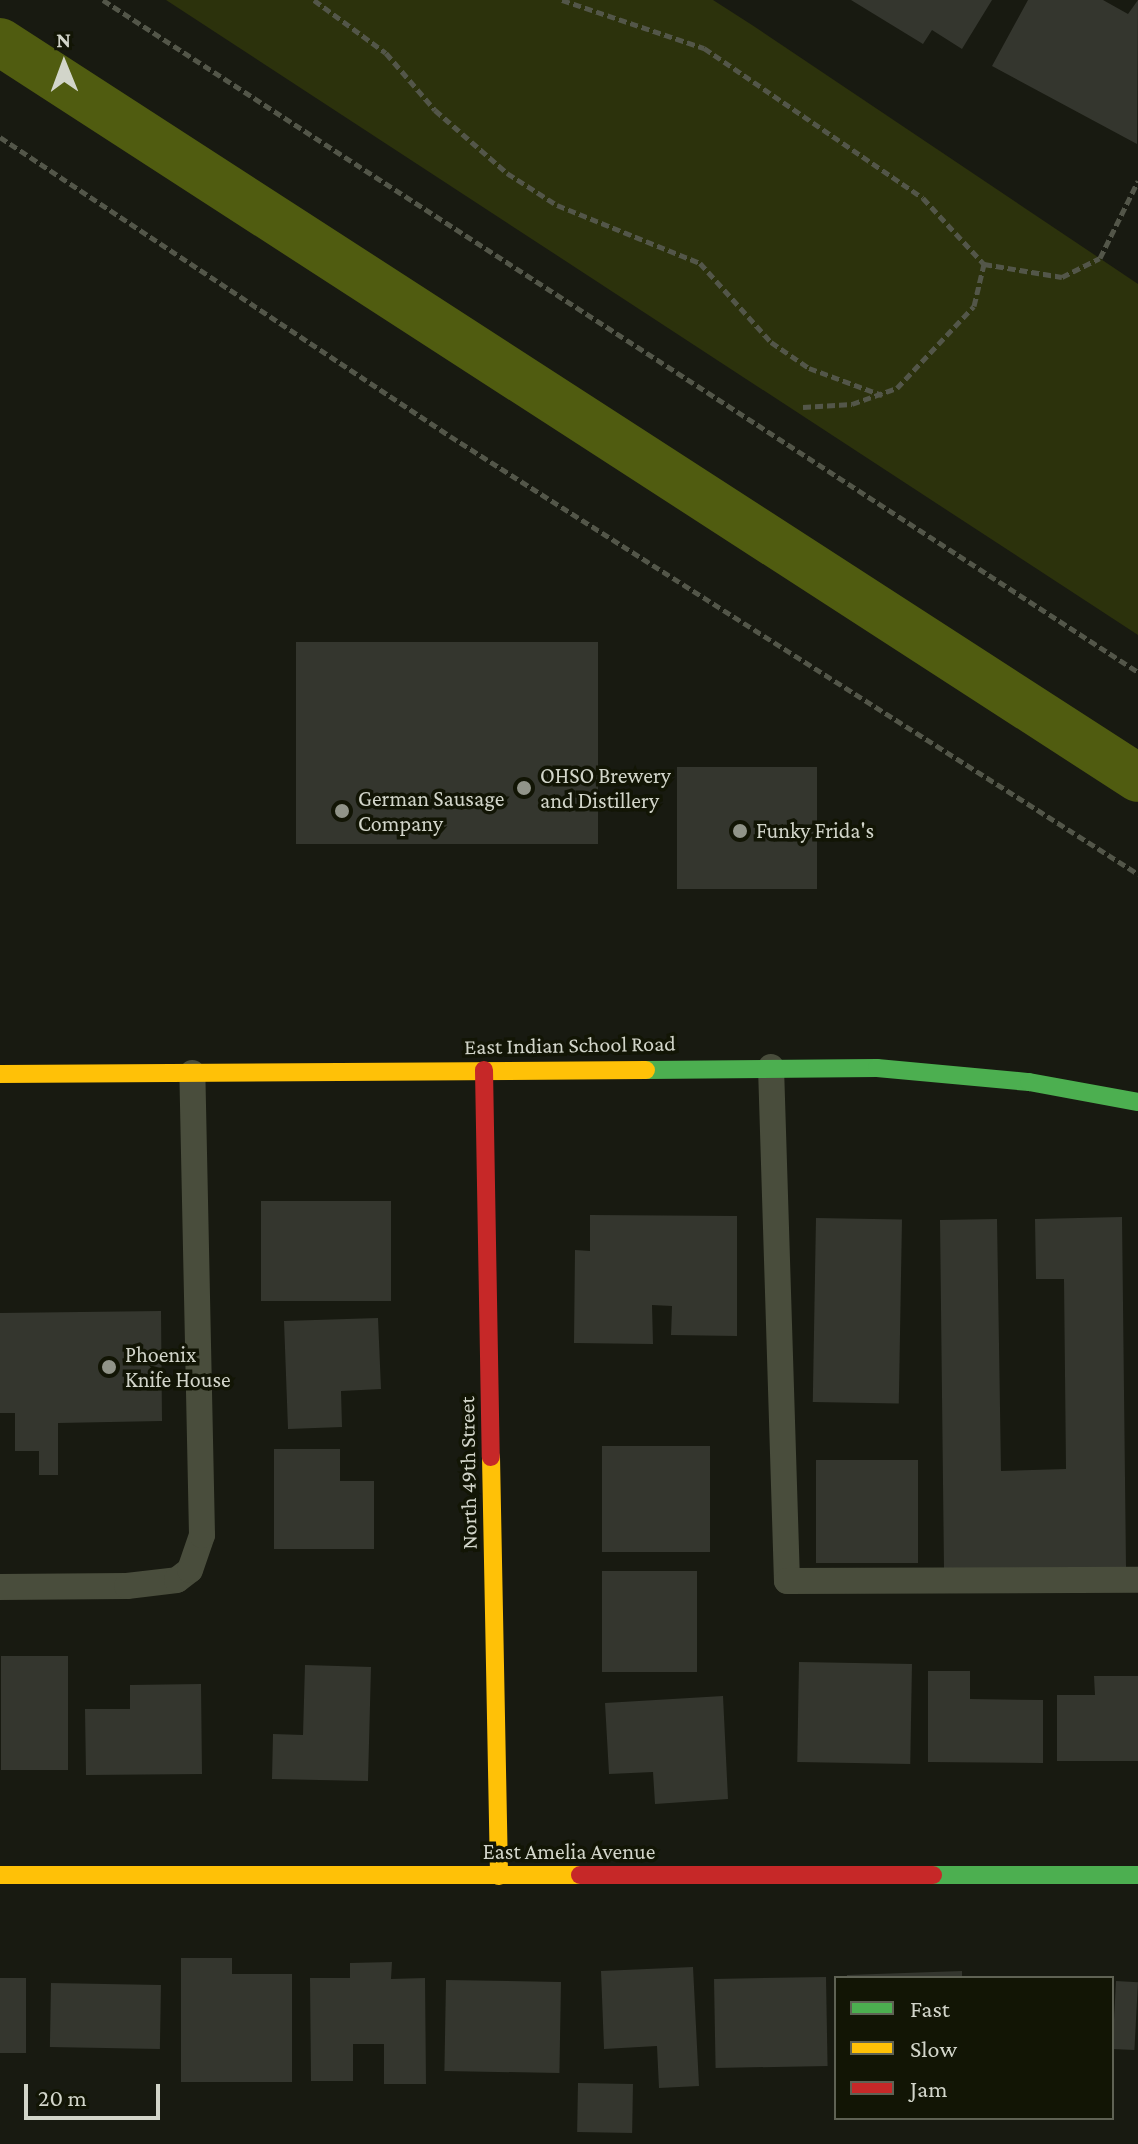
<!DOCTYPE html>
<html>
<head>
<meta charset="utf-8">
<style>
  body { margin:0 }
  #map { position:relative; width:1138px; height:2144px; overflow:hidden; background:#181a11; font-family:"Crimson Pro",serif }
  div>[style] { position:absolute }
  .green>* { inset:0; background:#2c320c }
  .canal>* { height:48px; margin:-24px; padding:0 24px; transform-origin:24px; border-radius:24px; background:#505c10 }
  .building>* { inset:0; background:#34362e; transform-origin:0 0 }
  .path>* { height:5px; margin-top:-2.5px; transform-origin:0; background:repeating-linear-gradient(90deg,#535649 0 8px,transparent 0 12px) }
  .lane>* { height:26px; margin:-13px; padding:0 13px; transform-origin:13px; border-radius:13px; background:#494d3c }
  .fast>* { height:18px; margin:-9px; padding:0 9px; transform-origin:9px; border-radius:9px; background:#4caf50 }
  .slow>* { height:18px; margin:-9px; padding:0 9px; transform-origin:9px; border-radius:9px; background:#ffc107 }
  .jam>* { height:18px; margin:-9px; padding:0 9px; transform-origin:9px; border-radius:9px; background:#c62828 }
  .dots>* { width:22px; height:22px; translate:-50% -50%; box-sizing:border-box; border:4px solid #121505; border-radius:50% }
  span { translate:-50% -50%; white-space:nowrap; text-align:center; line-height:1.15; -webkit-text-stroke:7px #121505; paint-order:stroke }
  .poi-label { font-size:22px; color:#d2d5ca }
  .left { translate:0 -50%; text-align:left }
  .street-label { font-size:22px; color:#d2d5ca }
  .legend { position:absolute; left:834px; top:1976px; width:280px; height:144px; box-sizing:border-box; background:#121505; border:2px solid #5f6254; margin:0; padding:10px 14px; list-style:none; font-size:24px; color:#d2d5ca }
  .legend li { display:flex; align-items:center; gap:16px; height:40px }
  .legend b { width:40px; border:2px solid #5f6254 }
  .north { position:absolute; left:24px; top:24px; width:80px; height:80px; -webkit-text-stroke:6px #121505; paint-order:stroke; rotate:359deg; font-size:22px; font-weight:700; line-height:32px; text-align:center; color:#d2d5ca }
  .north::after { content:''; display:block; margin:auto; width:28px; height:36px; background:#d2d5ca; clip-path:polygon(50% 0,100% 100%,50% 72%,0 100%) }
  .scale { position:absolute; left:24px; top:2084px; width:136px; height:36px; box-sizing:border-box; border:4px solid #d2d5ca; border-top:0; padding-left:10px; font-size:24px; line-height:28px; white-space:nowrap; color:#d2d5ca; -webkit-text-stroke:6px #121505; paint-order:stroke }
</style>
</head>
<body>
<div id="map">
  <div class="green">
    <div style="clip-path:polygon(166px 0,713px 0,752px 25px,1138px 284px,1138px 635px)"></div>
  </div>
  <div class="canal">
    <div style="left:0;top:42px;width:1355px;rotate:32.89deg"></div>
  </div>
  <div class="building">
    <div style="clip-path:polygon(851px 0,992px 0,962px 49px,932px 30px,923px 44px)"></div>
    <div style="clip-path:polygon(1028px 0,1103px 0,1128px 14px,1138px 0,1137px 144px,992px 66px)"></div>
    <div style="left:598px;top:642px;width:202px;height:302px;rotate:90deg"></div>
    <div style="left:817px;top:767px;width:122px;height:140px;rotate:90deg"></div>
    <div style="left:391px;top:1201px;width:100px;height:130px;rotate:90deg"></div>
    <div style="clip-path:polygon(590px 1215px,737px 1216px,737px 1336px,671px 1335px,672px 1306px,652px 1305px,653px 1344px,574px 1343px,575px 1250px,590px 1251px)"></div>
    <div style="clip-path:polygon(1122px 1217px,1126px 1567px,944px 1569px,940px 1220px,997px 1219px,1001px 1471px,1066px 1469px,1064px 1279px,1036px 1279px,1035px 1219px)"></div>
    <div style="left:816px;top:1218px;width:86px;height:184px;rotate:1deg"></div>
    <div style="clip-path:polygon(161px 1311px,162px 1421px,58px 1423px,58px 1475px,39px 1475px,39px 1451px,15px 1451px,15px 1413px,0 1413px,0 1313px)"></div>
    <div style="clip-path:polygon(378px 1318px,381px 1389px,341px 1391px,342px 1427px,288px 1429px,284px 1321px)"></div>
    <div style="left:602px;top:1446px;width:108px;height:106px"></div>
    <div style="clip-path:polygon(274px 1449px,340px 1449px,340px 1481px,374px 1481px,374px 1549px,274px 1549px)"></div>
    <div style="left:816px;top:1460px;width:102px;height:103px"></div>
    <div style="left:697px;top:1571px;width:101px;height:95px;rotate:90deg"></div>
    <div style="left:1px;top:1656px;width:67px;height:114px"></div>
    <div style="left:799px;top:1662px;width:113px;height:100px;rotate:1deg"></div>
    <div style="clip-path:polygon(305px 1665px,371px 1667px,368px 1781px,272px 1779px,273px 1734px,303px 1735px)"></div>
    <div style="clip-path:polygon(928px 1671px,970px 1671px,970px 1699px,1043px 1700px,1043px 1763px,928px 1762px)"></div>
    <div style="clip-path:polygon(1094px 1676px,1138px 1676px,1138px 1761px,1057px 1761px,1057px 1695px,1095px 1695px)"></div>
    <div style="clip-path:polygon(201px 1684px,202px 1774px,86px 1775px,85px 1709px,130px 1709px,130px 1685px)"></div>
    <div style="clip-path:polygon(723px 1696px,728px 1799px,655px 1804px,653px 1772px,609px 1774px,605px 1703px)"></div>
    <div style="clip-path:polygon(181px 1958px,232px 1958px,232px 1974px,292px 1974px,292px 2082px,181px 2082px)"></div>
    <div style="clip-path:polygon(392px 1962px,391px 1979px,425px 1978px,426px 2084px,384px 2084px,384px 2044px,353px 2044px,353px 2081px,311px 2081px,310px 1978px,350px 1978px,350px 1963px)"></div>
    <div style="clip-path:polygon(693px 1967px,699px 2086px,659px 2088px,657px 2046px,604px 2049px,601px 1971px)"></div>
    <div style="clip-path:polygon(962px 1971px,962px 1978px,847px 1978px,847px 1975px)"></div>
    <div style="left:826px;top:1977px;width:89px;height:112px;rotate:89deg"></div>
    <div style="left:0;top:1978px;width:26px;height:75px"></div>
    <div style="left:446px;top:1980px;width:115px;height:91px;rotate:1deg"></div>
    <div style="left:1116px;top:1981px;width:22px;height:68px;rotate:3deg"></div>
    <div style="left:51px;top:1983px;width:110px;height:64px;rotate:1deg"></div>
    <div style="left:578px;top:2083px;width:55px;height:49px;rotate:1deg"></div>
  </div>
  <div class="path">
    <div style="left:103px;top:0;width:1234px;rotate:32.99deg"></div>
    <div style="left:314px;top:0;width:89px;rotate:36.4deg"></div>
    <div style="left:386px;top:53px;width:75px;rotate:49.3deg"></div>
    <div style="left:435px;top:110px;width:96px;rotate:41.2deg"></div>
    <div style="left:507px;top:173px;width:59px;rotate:32.6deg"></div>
    <div style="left:557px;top:205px;width:154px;rotate:22.1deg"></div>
    <div style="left:700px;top:263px;width:106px;rotate:48.1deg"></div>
    <div style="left:771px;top:342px;width:46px;rotate:34.4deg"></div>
    <div style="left:809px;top:368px;width:78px;rotate:20.3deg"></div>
    <div style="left:562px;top:0;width:150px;rotate:18.7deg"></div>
    <div style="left:704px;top:48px;width:265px;rotate:34.4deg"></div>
    <div style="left:923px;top:198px;width:90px;rotate:47.3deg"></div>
    <div style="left:984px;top:264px;width:79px;rotate:9.5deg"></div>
    <div style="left:1062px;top:277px;width:42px;rotate:-26.6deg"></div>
    <div style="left:1100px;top:258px;width:86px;rotate:-63.7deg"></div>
    <div style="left:0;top:137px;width:540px;rotate:33.6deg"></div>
    <div style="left:450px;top:436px;width:816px;rotate:32.48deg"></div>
    <div style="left:803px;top:407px;width:49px;rotate:-3.5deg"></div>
    <div style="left:852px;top:404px;width:48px;rotate:-19.6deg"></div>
    <div style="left:897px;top:388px;width:112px;rotate:-46.8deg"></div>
    <div style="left:974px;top:306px;width:43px;rotate:-76.6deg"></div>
  </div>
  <div class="lane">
    <div style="left:771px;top:1067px;width:514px;rotate:88.22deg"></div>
    <div style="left:787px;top:1581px;width:351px;rotate:-0.2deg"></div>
    <div style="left:0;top:1587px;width:127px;rotate:-0.5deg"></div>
    <div style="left:127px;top:1586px;width:50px;rotate:-6.8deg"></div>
    <div style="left:177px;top:1580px;width:16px;rotate:-38deg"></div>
    <div style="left:190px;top:1570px;width:37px;rotate:-71deg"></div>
    <div style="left:202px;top:1535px;width:462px;rotate:-91.2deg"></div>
  </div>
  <div class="fast">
    <div style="left:646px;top:1070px;width:231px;rotate:-0.5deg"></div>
    <div style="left:877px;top:1068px;width:153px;rotate:5.3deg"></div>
    <div style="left:1029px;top:1082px;width:111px;rotate:10.4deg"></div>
    <div style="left:933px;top:1875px;width:205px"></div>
  </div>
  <div class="slow">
    <div style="left:0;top:1074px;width:646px;rotate:-0.35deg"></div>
    <div style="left:491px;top:1457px;width:419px;rotate:88.9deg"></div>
    <div style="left:0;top:1875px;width:580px"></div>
  </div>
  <div class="jam">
    <div style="left:484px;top:1070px;width:387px;rotate:89deg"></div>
    <div style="left:580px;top:1875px;width:353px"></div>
  </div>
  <div class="dots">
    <div style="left:524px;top:788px;background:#919489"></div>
    <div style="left:342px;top:811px;background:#919489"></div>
    <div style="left:740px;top:831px;background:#919489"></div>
    <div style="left:109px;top:1367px;background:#919489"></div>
  </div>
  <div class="poi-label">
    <span class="left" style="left:540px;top:788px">OHSO Brewery<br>and Distillery</span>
    <span class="left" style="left:358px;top:811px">German Sausage<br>Company</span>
    <span class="left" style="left:756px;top:831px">Funky Frida's</span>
    <span class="left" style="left:125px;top:1367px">Phoenix<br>Knife House</span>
  </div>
  <div class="street-label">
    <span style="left:570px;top:1045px;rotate:-1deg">East Indian School Road</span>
    <span style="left:468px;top:1473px;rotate:-91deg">North 49th Street</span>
    <span style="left:569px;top:1852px">East Amelia Avenue</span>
  </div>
  <ul class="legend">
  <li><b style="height:10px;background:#4caf50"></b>Fast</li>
  <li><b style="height:10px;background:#ffc107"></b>Slow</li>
  <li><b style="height:10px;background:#c62828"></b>Jam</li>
  </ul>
  <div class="north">N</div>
  <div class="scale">20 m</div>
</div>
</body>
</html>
